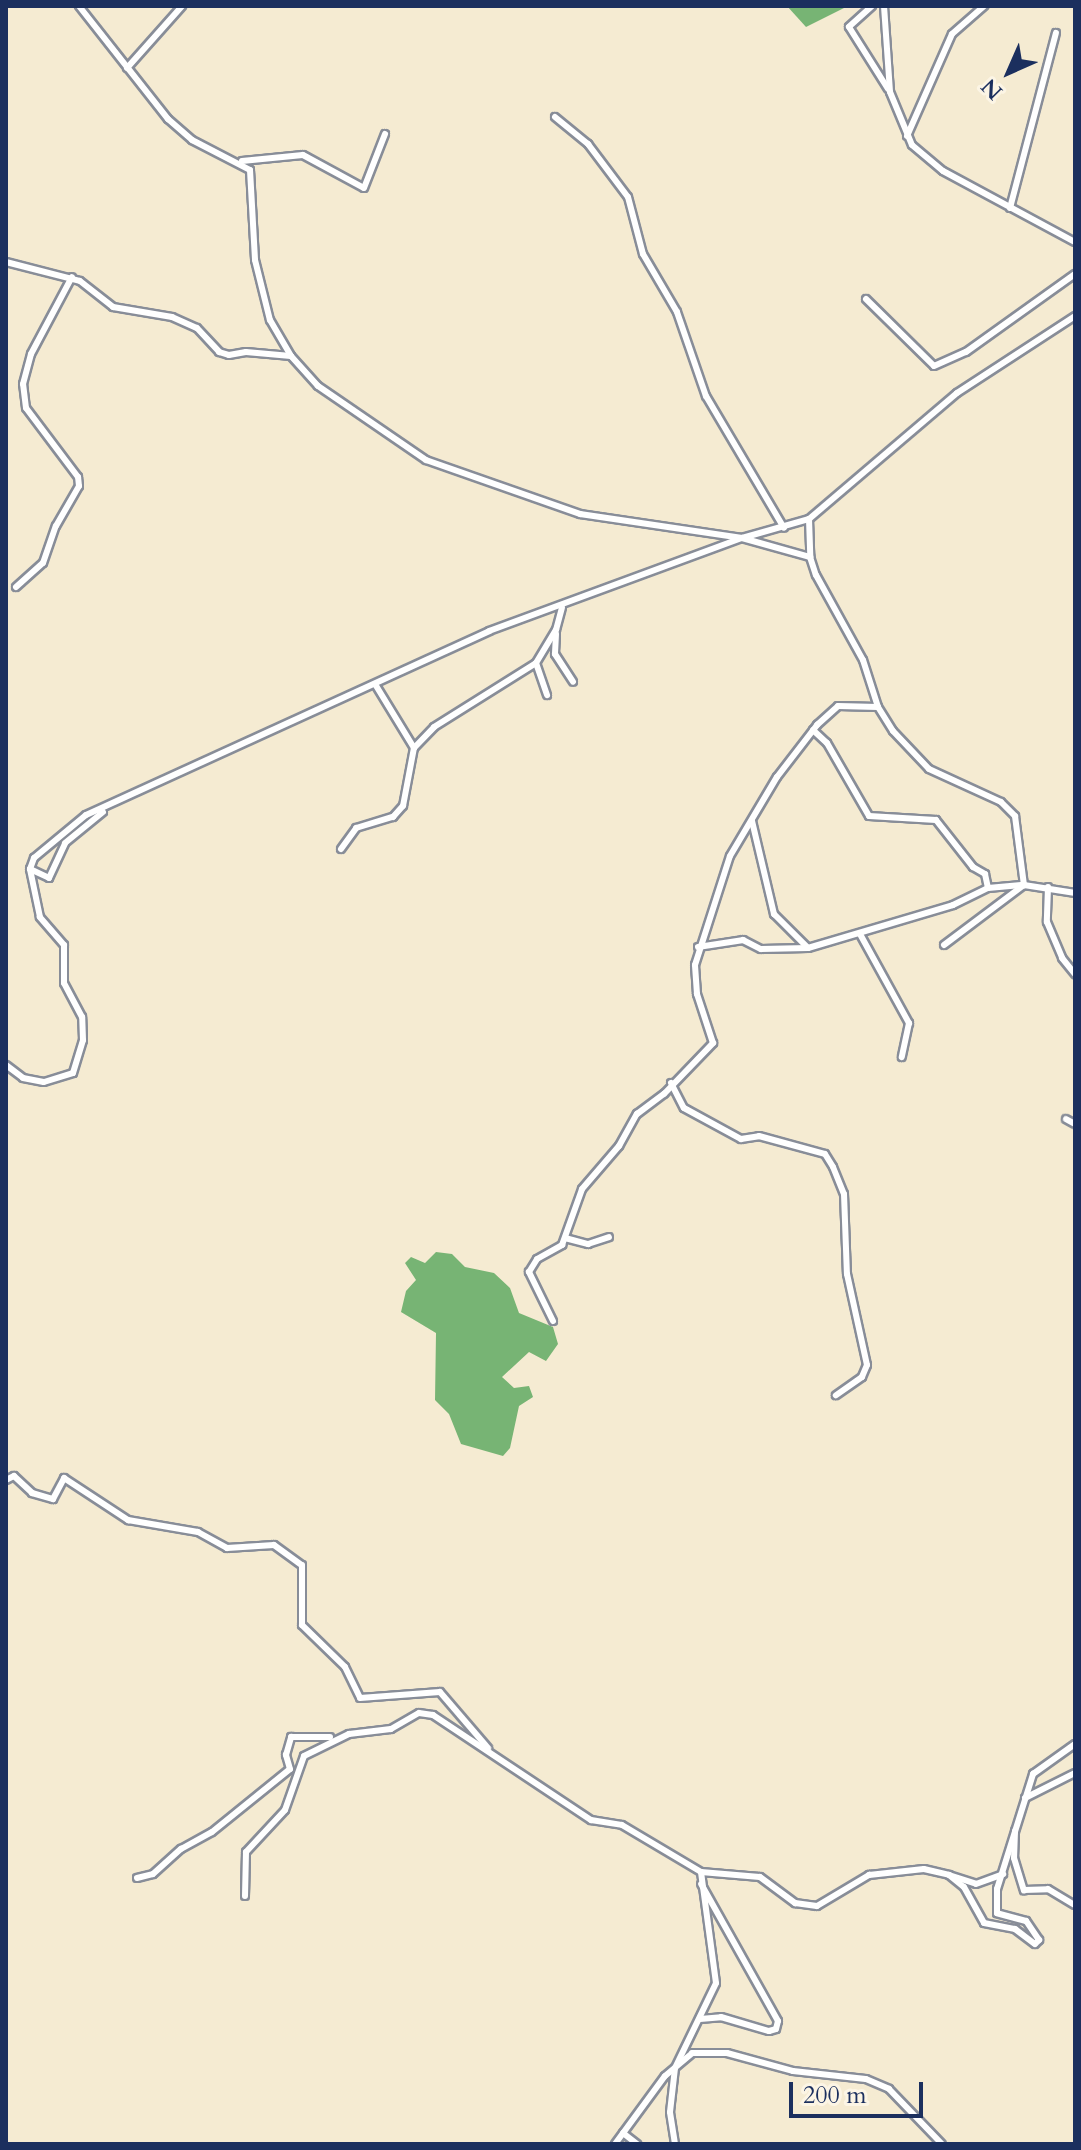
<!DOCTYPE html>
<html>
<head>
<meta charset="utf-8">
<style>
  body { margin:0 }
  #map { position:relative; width:1081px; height:2150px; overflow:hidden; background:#f5ebd2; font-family:Cardo,serif }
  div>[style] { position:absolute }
  .forest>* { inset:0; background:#77b474 }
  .roads { filter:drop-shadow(2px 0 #888d98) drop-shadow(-2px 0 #888d98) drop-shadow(0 2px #888d98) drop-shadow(0 -2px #888d98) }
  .minor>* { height:6px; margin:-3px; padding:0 3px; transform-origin:3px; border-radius:3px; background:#fff }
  span { translate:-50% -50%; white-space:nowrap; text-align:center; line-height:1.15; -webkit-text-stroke:8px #fcf5e5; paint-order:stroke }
  .frame { position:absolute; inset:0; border:8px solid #1b2f5e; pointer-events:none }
  .north { position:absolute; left:969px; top:32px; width:80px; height:80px; -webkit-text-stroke:6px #fcf5e5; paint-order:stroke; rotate:225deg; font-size:22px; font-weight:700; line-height:32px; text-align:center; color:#1b2f5e }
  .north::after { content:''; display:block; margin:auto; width:28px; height:36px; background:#1b2f5e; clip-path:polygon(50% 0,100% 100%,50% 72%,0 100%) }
  .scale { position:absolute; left:789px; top:2082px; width:134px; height:36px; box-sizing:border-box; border:4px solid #1b2f5e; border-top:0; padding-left:10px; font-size:24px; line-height:28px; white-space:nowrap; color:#1b2f5e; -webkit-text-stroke:6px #fcf5e5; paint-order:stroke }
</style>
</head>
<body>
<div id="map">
  <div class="forest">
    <div style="clip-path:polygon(787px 6px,848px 6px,806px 27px)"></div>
    <div style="clip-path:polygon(436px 1252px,452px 1254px,465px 1267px,494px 1273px,510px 1288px,519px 1313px,553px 1327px,558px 1344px,546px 1361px,529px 1352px,502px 1377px,514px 1388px,529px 1386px,533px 1397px,519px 1406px,510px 1448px,503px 1456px,461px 1444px,449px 1414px,435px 1400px,436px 1333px,401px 1312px,406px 1291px,416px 1280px,405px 1263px,411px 1257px,425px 1263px)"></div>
  </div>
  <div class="roads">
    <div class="minor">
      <div style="left:79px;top:6px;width:144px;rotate:51.8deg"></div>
      <div style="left:168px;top:119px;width:32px;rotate:41deg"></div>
      <div style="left:192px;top:140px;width:65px;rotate:27.3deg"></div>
      <div style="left:250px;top:170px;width:90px;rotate:86.8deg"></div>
      <div style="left:255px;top:260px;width:62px;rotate:76deg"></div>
      <div style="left:270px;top:320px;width:42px;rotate:59.7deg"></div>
      <div style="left:291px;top:356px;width:40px;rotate:48deg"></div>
      <div style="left:318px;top:386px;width:131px;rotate:34.4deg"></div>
      <div style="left:426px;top:460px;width:163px;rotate:19.3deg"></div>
      <div style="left:580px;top:514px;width:164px;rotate:8.4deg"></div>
      <div style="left:742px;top:538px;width:70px;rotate:-15.8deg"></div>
      <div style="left:809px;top:519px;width:194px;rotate:-40.4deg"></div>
      <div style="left:957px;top:393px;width:141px;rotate:-33.1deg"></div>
      <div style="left:872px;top:6px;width:31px;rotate:138deg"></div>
      <div style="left:849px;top:27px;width:73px;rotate:57.8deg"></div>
      <div style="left:884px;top:6px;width:86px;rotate:86deg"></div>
      <div style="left:890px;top:92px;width:57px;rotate:67.5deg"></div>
      <div style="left:912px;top:145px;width:40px;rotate:40deg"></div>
      <div style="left:943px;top:171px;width:150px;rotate:28.3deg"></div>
      <div style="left:127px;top:68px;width:83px;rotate:-48.4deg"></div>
      <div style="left:555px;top:117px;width:43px;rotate:39.3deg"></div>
      <div style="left:588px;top:144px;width:66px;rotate:53deg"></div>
      <div style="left:628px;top:197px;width:59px;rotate:75.3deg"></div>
      <div style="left:643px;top:254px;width:67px;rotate:59.6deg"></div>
      <div style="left:677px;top:312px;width:89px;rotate:71deg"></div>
      <div style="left:706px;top:396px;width:153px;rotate:59.4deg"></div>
      <div style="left:907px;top:136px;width:111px;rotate:-66.2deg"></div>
      <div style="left:952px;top:34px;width:43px;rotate:-41.2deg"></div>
      <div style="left:242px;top:161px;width:61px;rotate:-5.6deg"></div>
      <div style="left:303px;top:155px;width:69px;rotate:28.4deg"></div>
      <div style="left:364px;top:188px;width:58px;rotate:-68.7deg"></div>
      <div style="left:1010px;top:208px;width:181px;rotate:-75.3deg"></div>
      <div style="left:6px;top:262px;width:76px;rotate:14.4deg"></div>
      <div style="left:80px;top:281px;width:42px;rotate:38.2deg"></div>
      <div style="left:113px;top:307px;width:60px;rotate:9.6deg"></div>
      <div style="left:172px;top:317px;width:27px;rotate:24deg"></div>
      <div style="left:197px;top:328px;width:33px;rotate:47deg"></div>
      <div style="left:219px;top:352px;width:10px;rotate:17deg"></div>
      <div style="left:229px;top:355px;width:17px;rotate:-10deg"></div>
      <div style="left:246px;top:352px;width:45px;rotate:5.1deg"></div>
      <div style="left:866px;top:299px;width:95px;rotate:44.6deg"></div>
      <div style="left:934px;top:366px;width:35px;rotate:-24deg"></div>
      <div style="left:966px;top:352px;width:134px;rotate:-35.6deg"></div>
      <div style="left:809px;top:519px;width:38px;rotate:88deg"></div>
      <div style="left:810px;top:557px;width:19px;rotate:72deg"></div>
      <div style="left:816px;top:575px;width:97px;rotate:61.1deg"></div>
      <div style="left:863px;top:660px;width:49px;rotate:72.3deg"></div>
      <div style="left:878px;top:707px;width:28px;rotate:58deg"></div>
      <div style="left:893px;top:731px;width:52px;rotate:46.5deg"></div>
      <div style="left:929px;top:769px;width:79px;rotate:24.6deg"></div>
      <div style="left:1001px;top:802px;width:20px;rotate:45deg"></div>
      <div style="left:1015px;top:816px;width:70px;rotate:82.6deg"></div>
      <div style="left:1024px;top:885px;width:52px;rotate:8.9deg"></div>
      <div style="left:16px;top:587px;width:36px;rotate:-42deg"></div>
      <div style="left:43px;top:563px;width:39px;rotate:-71deg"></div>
      <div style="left:56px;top:526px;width:46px;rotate:-60.1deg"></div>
      <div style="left:79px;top:486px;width:9px;rotate:-96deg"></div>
      <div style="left:78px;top:477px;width:86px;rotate:-127deg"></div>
      <div style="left:26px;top:408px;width:24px;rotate:-97deg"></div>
      <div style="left:23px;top:384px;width:31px;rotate:-75deg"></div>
      <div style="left:31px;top:354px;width:87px;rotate:-62deg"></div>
      <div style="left:556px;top:634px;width:20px;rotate:93deg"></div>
      <div style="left:555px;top:654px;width:33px;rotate:57deg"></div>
      <div style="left:536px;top:663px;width:34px;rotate:71deg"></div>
      <div style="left:375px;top:684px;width:75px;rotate:58.6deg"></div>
      <div style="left:813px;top:730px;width:19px;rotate:43deg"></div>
      <div style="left:827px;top:743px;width:84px;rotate:60.1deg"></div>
      <div style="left:869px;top:816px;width:67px;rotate:3.4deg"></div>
      <div style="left:936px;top:820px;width:60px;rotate:51.8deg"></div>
      <div style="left:973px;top:867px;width:14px;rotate:30deg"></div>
      <div style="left:985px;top:874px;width:14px;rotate:78deg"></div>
      <div style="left:752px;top:821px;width:96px;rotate:76.7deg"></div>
      <div style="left:774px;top:914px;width:48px;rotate:45deg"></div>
      <div style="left:341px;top:849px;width:26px;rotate:-54deg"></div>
      <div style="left:356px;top:828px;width:39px;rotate:-17deg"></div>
      <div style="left:393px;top:817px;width:15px;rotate:-48deg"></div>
      <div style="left:403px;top:806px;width:59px;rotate:-79.3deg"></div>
      <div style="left:414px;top:748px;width:29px;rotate:-46deg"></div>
      <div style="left:434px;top:727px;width:120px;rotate:-32.1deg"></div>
      <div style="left:536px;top:663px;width:39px;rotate:-59deg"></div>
      <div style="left:556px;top:630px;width:23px;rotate:-75deg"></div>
      <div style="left:30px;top:869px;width:21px;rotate:25deg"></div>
      <div style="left:49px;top:878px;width:38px;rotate:-65deg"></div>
      <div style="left:65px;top:843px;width:49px;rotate:-39.2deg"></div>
      <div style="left:1048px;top:887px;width:35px;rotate:92deg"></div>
      <div style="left:1047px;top:922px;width:39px;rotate:67deg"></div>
      <div style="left:1062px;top:958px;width:21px;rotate:51deg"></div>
      <div style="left:860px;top:934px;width:102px;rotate:61.2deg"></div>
      <div style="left:909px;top:1023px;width:35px;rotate:102deg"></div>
      <div style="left:944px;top:945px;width:100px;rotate:-36.9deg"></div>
      <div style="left:698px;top:947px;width:46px;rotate:-8.8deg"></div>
      <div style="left:743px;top:940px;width:20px;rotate:27deg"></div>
      <div style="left:761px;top:949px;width:47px;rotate:-1.2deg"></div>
      <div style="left:808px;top:948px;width:151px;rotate:-16.5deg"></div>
      <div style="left:953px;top:905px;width:39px;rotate:-26deg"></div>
      <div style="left:988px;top:888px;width:36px;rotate:-5deg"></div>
      <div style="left:6px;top:1065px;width:21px;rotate:37deg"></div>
      <div style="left:23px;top:1078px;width:21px;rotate:11deg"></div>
      <div style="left:44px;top:1082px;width:30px;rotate:-17deg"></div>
      <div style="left:73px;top:1073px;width:34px;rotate:-73deg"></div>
      <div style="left:83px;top:1040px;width:23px;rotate:-92deg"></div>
      <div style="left:82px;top:1017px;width:38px;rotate:-118deg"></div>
      <div style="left:64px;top:983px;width:38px;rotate:-90deg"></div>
      <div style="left:64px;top:945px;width:37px;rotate:-131deg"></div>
      <div style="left:40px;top:917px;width:49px;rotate:-101.8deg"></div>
      <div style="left:30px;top:869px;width:12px;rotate:-70deg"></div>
      <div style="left:34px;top:858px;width:67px;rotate:-39.6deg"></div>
      <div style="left:86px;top:815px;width:443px;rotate:-24.5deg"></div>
      <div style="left:489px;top:631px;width:270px;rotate:-20.2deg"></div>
      <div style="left:742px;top:538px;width:71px;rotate:15.6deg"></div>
      <div style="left:671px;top:1083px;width:28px;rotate:63deg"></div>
      <div style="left:684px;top:1108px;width:65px;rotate:28.5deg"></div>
      <div style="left:741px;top:1139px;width:18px;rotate:-9deg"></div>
      <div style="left:759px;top:1136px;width:68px;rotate:15.3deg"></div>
      <div style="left:825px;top:1154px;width:15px;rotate:58deg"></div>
      <div style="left:833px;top:1167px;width:29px;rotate:68deg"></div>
      <div style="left:844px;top:1194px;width:80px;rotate:87.9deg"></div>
      <div style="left:847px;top:1274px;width:93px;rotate:77.6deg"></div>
      <div style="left:867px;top:1365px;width:13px;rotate:113deg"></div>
      <div style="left:862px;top:1377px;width:32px;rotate:145deg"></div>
      <div style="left:1066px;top:1119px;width:10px;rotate:29deg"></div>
      <div style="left:565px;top:1238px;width:24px;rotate:15deg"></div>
      <div style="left:588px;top:1244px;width:22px;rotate:-18deg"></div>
      <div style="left:553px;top:1321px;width:55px;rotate:-116.1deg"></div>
      <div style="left:529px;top:1272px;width:15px;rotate:-58deg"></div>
      <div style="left:537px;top:1259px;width:29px;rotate:-29deg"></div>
      <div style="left:562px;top:1245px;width:59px;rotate:-70.3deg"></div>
      <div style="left:582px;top:1189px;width:57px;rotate:-49.3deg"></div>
      <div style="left:619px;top:1146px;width:37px;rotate:-61deg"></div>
      <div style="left:637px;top:1114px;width:34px;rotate:-37deg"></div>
      <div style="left:664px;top:1094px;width:71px;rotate:-46.1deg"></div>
      <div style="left:713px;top:1043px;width:52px;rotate:-108.1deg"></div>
      <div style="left:697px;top:994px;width:29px;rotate:-94deg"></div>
      <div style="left:695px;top:965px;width:114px;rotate:-72.2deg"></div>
      <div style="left:730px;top:856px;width:92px;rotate:-59.3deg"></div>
      <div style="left:777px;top:777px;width:66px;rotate:-52.4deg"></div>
      <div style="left:817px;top:725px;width:28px;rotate:-42deg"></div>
      <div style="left:838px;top:706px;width:40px;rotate:1.4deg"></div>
      <div style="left:6px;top:1480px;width:9px;rotate:-27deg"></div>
      <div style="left:14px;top:1476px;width:25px;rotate:43deg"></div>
      <div style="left:32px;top:1493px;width:22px;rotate:16deg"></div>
      <div style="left:53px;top:1499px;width:24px;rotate:-62deg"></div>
      <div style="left:64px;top:1478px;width:77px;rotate:33.3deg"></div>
      <div style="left:128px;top:1520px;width:71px;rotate:9.7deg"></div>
      <div style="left:198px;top:1532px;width:33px;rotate:29deg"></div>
      <div style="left:227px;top:1548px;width:47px;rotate:-3.7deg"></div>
      <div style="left:274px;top:1545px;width:34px;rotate:36deg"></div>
      <div style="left:302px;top:1565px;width:60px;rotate:90deg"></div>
      <div style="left:302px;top:1625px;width:60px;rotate:44.3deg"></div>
      <div style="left:345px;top:1667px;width:34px;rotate:64deg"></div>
      <div style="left:360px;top:1698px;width:80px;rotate:-4.3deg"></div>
      <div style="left:440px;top:1692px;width:74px;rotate:49.4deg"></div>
      <div style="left:1025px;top:1798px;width:56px;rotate:-26.6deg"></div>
      <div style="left:1015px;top:1831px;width:27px;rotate:92deg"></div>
      <div style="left:1014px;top:1858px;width:34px;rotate:73deg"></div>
      <div style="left:1024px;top:1890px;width:24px;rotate:-2deg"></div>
      <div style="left:1048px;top:1889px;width:31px;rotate:31deg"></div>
      <div style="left:949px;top:1875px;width:28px;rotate:18deg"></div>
      <div style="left:976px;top:1884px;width:29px;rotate:-20deg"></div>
      <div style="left:137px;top:1878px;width:16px;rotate:-14deg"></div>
      <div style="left:153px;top:1874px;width:38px;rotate:-42deg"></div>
      <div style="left:181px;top:1849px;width:35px;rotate:-29deg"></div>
      <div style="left:212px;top:1832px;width:100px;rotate:-38.9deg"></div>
      <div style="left:290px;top:1769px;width:15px;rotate:-106deg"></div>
      <div style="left:286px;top:1755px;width:19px;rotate:-74deg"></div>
      <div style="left:291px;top:1737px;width:39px"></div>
      <div style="left:245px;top:1896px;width:44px;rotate:-88.7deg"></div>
      <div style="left:246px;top:1852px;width:57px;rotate:-47.1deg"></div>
      <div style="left:285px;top:1810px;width:57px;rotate:-70.6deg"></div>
      <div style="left:304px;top:1756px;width:50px;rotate:-26.1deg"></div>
      <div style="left:349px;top:1734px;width:42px;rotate:-6.8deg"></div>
      <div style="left:391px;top:1729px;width:32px;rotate:-30deg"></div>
      <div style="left:419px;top:1713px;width:14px;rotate:8deg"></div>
      <div style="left:433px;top:1715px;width:190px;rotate:33.6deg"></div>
      <div style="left:591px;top:1820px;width:31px;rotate:9deg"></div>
      <div style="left:622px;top:1825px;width:92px;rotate:30.7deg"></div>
      <div style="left:701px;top:1872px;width:59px;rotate:4.8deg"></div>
      <div style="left:760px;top:1877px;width:44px;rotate:36.6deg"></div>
      <div style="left:795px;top:1903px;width:22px;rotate:8deg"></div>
      <div style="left:817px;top:1906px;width:61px;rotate:-30.8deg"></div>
      <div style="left:869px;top:1875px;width:55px;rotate:-6.2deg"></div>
      <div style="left:924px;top:1869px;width:26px;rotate:13deg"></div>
      <div style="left:949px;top:1875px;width:19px;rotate:39deg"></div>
      <div style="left:964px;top:1887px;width:41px;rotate:60.9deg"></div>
      <div style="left:984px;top:1923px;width:32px;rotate:11deg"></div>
      <div style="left:1015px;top:1929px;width:25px;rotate:37deg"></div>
      <div style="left:1035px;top:1944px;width:6px;rotate:-45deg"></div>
      <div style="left:1039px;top:1940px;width:23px;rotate:-124deg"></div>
      <div style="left:1026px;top:1921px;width:30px;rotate:-165deg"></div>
      <div style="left:997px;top:1913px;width:24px;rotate:-90deg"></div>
      <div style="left:997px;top:1889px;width:121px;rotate:-72.6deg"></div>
      <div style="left:1033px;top:1774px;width:52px;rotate:-35.5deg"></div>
      <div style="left:700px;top:2019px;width:21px;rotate:-5deg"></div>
      <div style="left:721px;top:2017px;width:50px;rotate:16.3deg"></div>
      <div style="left:769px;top:2031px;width:7px;rotate:-16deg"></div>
      <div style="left:776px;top:2029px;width:8px;rotate:-76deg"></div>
      <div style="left:778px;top:2021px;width:157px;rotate:-119.3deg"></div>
      <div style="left:623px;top:2133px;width:18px;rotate:38deg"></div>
      <div style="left:615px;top:2144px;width:84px;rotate:-53.7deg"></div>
      <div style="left:665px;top:2076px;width:35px;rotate:-40deg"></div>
      <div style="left:692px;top:2053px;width:35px"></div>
      <div style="left:727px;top:2053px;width:68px;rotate:15.3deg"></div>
      <div style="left:793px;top:2071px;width:73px;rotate:6.3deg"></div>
      <div style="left:866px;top:2079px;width:25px;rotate:23deg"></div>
      <div style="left:889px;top:2089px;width:76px;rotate:46.1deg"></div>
      <div style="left:675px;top:2144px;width:32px;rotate:-99deg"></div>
      <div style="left:670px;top:2112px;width:44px;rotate:-83.5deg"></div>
      <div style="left:675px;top:2068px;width:94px;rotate:-64.2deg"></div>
      <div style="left:716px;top:1983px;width:112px;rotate:-97.7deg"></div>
    </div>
  </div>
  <div class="frame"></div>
  <div class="north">N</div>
  <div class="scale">200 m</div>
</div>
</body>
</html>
